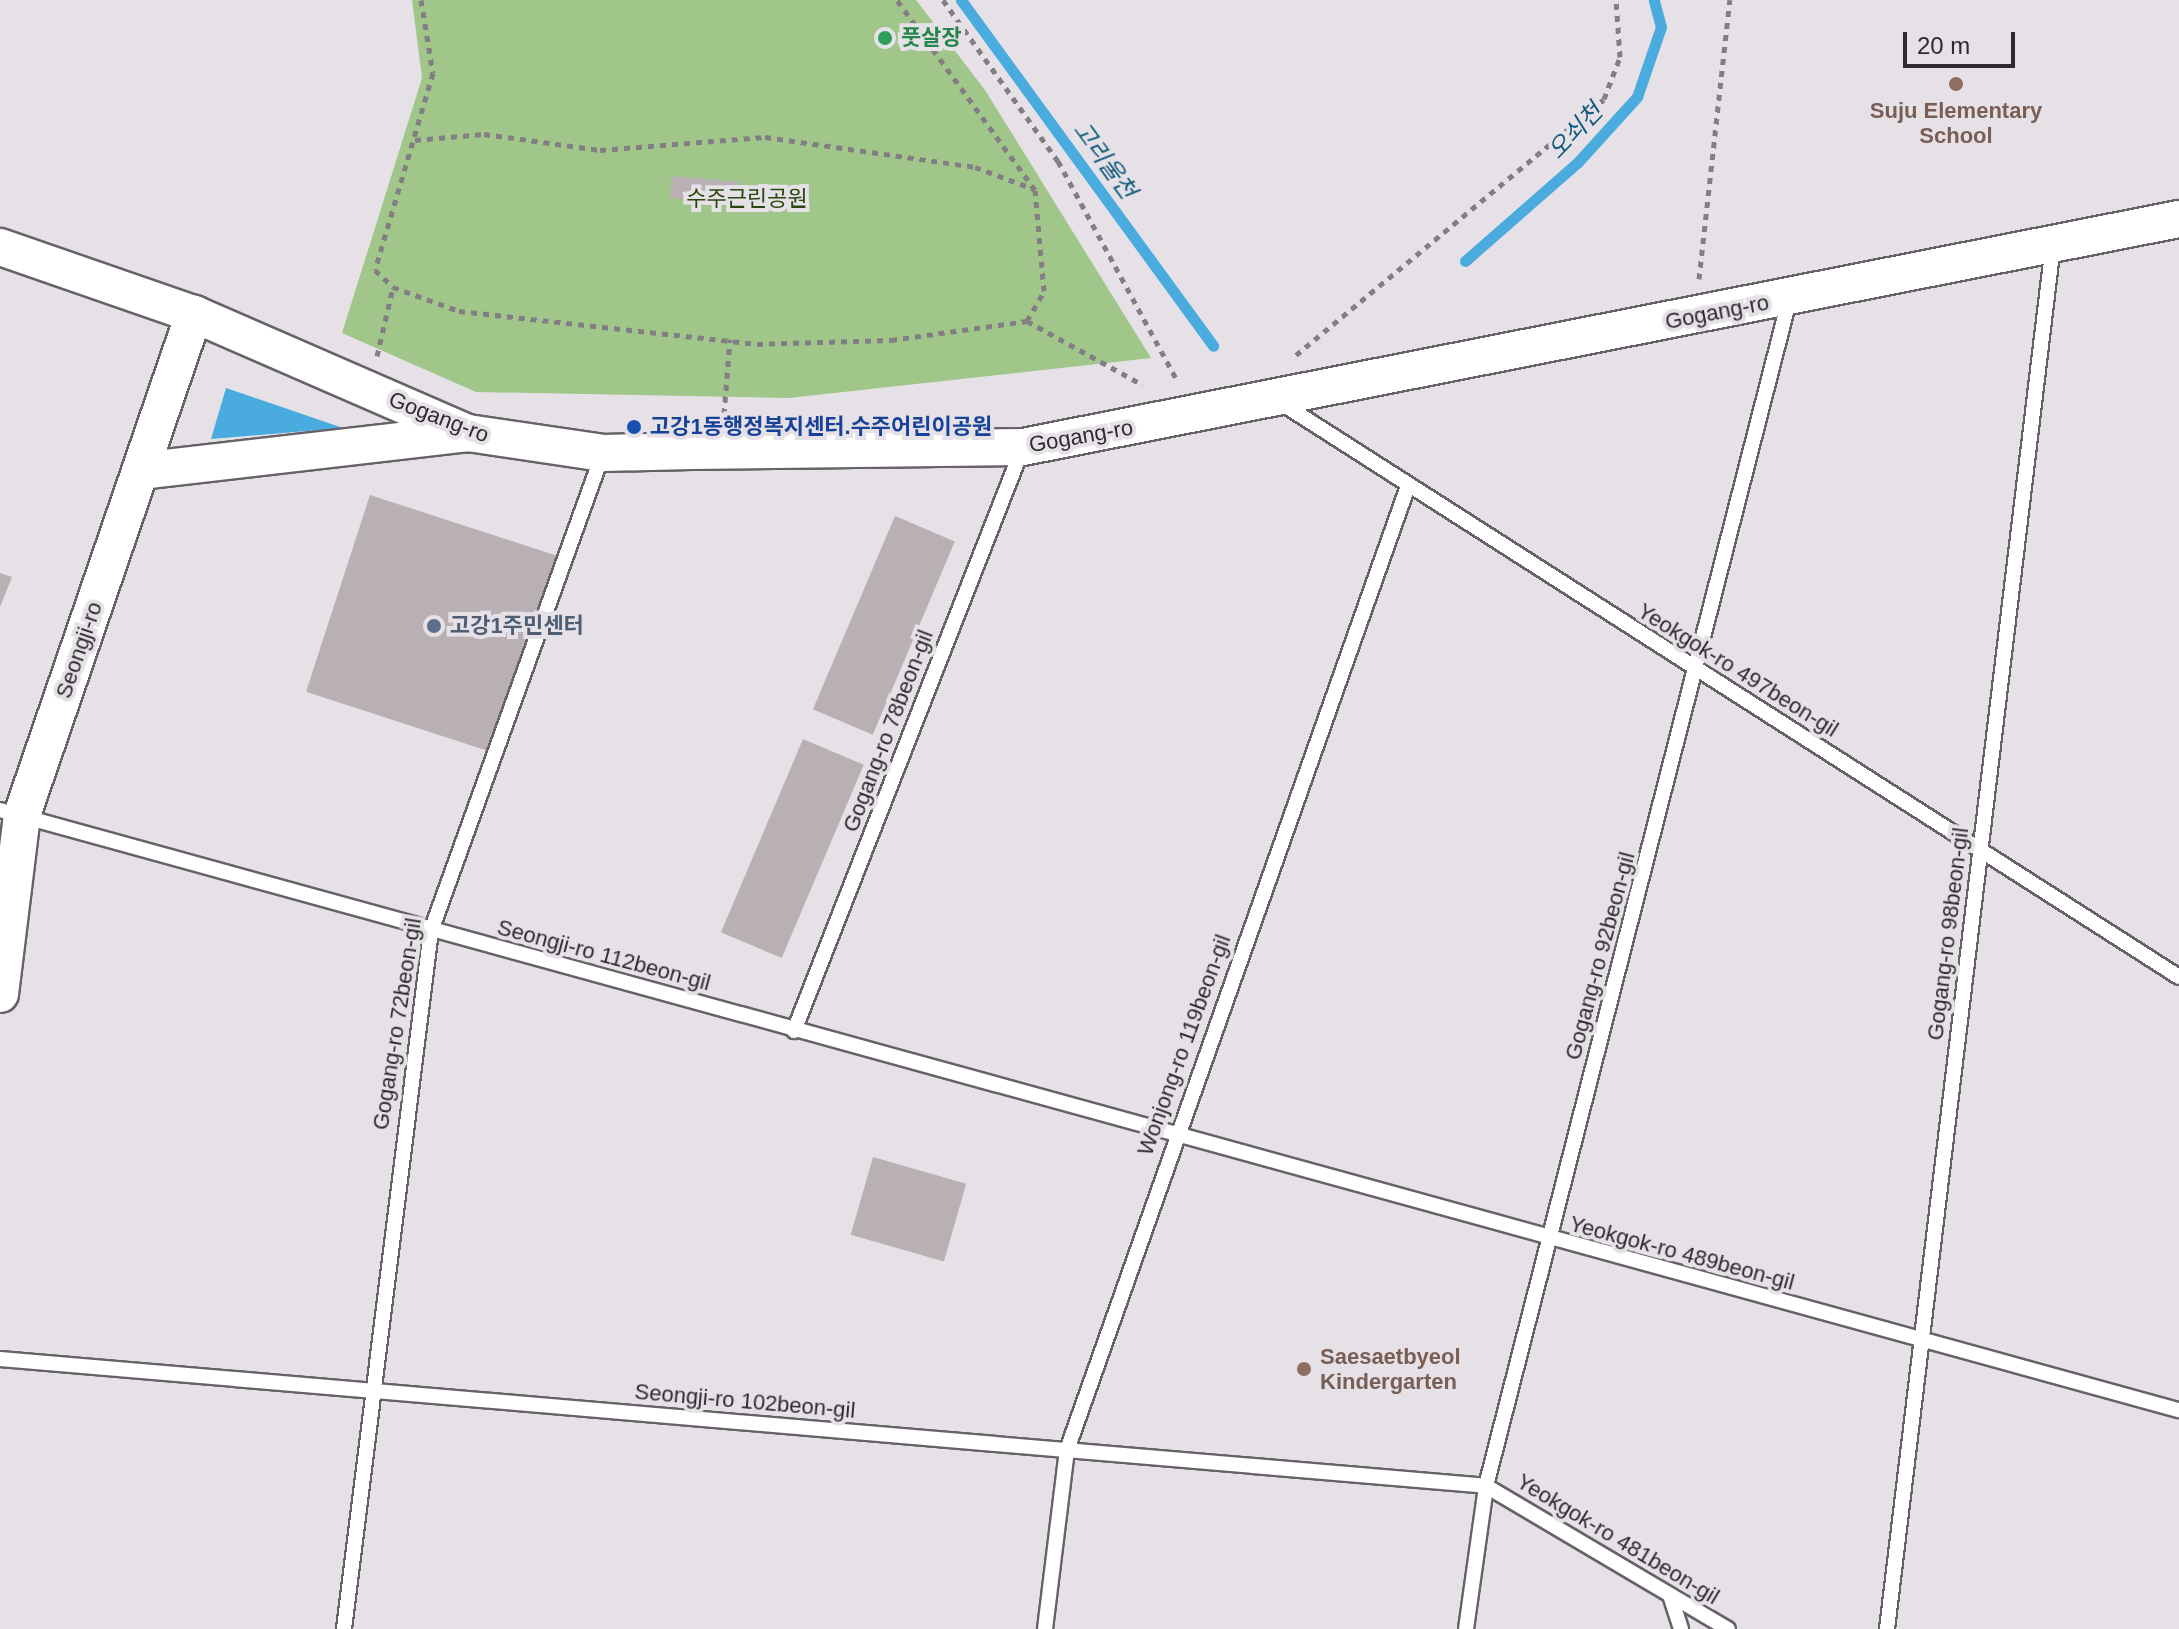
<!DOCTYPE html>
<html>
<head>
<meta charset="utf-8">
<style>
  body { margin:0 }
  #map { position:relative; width:2179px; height:1629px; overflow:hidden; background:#e6e1e7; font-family:Helvetica,"Noto Sans KR",sans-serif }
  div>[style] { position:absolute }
  .green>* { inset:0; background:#a1c689 }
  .water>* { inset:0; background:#4aabde }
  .stream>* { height:11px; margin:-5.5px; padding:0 5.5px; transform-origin:5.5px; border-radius:5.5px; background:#4aabde }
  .building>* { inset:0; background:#b8b0b3; transform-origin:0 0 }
  .path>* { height:5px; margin-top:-2.5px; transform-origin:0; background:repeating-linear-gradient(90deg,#827e83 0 6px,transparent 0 12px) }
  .roads { filter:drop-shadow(2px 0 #666268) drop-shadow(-2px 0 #666268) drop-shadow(0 2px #666268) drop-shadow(0 -2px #666268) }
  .service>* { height:14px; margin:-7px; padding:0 7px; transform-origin:7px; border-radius:7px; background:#fff }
  .tertiary>* { height:36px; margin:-18px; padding:0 18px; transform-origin:18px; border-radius:18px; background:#fff }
  .dots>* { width:22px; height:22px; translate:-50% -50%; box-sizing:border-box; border:4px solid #e6e1e7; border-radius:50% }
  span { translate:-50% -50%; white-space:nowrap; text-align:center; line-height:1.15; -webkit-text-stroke:8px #e6e1e7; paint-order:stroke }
  .leisure-label { font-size:22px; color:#27864d; font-weight:700 }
  .left { translate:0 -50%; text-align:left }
  .education-label { font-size:22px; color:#785e54; font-weight:700 }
  .park-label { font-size:22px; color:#29460e }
  .street-label { font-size:22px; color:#2d2b2e }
  .transit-label { font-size:22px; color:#164399; font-weight:700 }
  .service-label { font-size:22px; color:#4e5e75; font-weight:700 }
  .water-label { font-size:24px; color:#0e597c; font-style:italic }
  .scale { position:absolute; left:1903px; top:32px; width:112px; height:36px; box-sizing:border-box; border:4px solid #2d2b2e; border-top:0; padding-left:10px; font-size:24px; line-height:28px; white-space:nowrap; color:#2d2b2e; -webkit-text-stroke:6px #e6e1e7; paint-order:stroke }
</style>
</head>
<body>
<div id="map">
  <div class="green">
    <div style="clip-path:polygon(412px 0,916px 0,985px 90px,1151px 358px,789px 398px,476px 392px,342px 333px,422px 78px)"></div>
  </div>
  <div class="water">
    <div style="clip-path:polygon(226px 388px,343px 428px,211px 439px)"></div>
  </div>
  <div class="stream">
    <div style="left:961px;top:0;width:428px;rotate:53.9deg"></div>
    <div style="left:1465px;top:261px;width:150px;rotate:-41.2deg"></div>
    <div style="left:1578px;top:162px;width:88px;rotate:-47.8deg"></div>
    <div style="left:1637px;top:97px;width:74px;rotate:-71.1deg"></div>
    <div style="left:1661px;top:27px;width:28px;rotate:-105deg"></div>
  </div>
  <div class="building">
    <div style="left:672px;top:176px;width:67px;height:22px;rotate:5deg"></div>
    <div style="left:370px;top:495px;width:206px;height:207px;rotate:18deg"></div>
    <div style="left:895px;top:516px;width:65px;height:210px;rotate:23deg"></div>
    <div style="clip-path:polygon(0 573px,12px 577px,0 607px)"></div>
    <div style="left:803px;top:739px;width:66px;height:210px;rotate:23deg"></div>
    <div style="left:873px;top:1157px;width:97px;height:81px;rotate:16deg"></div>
  </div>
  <div class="path">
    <div style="left:421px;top:0;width:74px;rotate:80.7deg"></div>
    <div style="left:433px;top:73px;width:205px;rotate:106.4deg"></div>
    <div style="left:375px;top:270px;width:25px;rotate:43deg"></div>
    <div style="left:393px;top:287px;width:70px;rotate:20deg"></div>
    <div style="left:459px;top:311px;width:300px;rotate:6.3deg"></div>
    <div style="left:757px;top:344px;width:134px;rotate:-1.7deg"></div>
    <div style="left:891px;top:340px;width:137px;rotate:-8deg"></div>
    <div style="left:1027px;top:321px;width:34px;rotate:-60deg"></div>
    <div style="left:1044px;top:291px;width:101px;rotate:-95.1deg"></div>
    <div style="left:1035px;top:190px;width:235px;rotate:-126deg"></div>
    <div style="left:943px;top:0;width:198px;rotate:54.5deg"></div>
    <div style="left:1058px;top:161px;width:249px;rotate:61.5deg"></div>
    <div style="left:415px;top:140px;width:69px;rotate:-5deg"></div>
    <div style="left:484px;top:134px;width:117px;rotate:7.9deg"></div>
    <div style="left:600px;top:150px;width:166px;rotate:-4.5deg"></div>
    <div style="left:765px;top:137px;width:212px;rotate:8.1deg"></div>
    <div style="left:975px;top:167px;width:63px;rotate:20.4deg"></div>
    <div style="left:1699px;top:279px;width:281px;rotate:-83.7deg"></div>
    <div style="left:1027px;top:321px;width:132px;rotate:28.9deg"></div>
    <div style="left:1296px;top:355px;width:400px;rotate:-39.7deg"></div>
    <div style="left:1604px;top:99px;width:45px;rotate:-69.1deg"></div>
    <div style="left:1620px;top:57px;width:57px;rotate:-94deg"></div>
    <div style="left:377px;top:356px;width:71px;rotate:-76.9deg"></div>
    <div style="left:724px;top:414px;width:75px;rotate:-85.4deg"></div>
  </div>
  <div class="roads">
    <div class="service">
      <div style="left:1278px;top:401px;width:1069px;rotate:32.59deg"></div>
      <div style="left:0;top:810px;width:2260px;rotate:15.4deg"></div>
      <div style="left:794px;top:1031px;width:627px;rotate:-68.59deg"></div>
      <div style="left:0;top:1359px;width:1491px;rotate:4.88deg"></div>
      <div style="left:1486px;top:1486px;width:281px;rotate:30.6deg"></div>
      <div style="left:1670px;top:1595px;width:36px;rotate:72deg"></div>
      <div style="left:344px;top:1629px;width:703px;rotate:-82.9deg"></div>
      <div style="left:431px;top:931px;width:508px;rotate:-70.21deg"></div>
      <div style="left:1045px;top:1629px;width:180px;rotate:-83deg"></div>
      <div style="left:1067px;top:1450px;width:1023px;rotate:-70.52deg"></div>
      <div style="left:1466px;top:1629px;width:144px;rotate:-82deg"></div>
      <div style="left:1486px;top:1486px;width:1227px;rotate:-75.66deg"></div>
      <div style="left:1887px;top:1629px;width:1394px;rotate:-83.16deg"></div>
    </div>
    <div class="tertiary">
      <div style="left:0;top:247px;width:205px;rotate:19.1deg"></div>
      <div style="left:194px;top:314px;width:299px;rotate:23.5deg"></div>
      <div style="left:468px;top:433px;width:136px;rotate:8.4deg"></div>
      <div style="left:603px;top:453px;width:88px;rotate:-1.3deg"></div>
      <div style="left:691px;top:451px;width:332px;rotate:-0.7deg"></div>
      <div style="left:1023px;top:447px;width:1178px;rotate:-11.16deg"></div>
      <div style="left:140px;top:471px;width:330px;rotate:-6.6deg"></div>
      <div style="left:0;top:994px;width:180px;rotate:-83deg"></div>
      <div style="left:22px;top:815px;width:530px;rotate:-71.05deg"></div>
    </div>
  </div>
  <div class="dots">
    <div style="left:885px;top:38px;background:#2e9e5b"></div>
    <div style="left:1956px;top:84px;background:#8d6e63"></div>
    <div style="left:634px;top:427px;background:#1a4fb4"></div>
    <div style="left:434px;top:626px;background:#5c6f8a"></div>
    <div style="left:1304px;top:1369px;background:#8d6e63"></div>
  </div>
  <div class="leisure-label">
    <span class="left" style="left:901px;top:38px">풋살장</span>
  </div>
  <div class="education-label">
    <span style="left:1956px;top:123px">Suju Elementary<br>School</span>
    <span class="left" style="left:1320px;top:1369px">Saesaetbyeol<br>Kindergarten</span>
  </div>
  <div class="park-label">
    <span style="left:747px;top:199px">수주근린공원</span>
  </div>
  <div class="street-label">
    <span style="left:1717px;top:312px;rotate:-11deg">Gogang-ro</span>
    <span style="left:439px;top:417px;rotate:21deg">Gogang-ro</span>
    <span style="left:1081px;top:436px;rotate:-10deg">Gogang-ro</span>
    <span style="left:79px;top:650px;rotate:-71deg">Seongji-ro</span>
    <span style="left:1738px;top:670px;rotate:32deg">Yeokgok-ro 497beon-gil</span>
    <span style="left:888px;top:731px;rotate:-69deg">Gogang-ro 78beon-gil</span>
    <span style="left:1948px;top:934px;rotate:-83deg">Gogang-ro 98beon-gil</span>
    <span style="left:604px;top:955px;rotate:15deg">Seongji-ro 112beon-gil</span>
    <span style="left:1600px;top:956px;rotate:-75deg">Gogang-ro 92beon-gil</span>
    <span style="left:397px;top:1024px;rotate:-81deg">Gogang-ro 72beon-gil</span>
    <span style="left:1184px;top:1045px;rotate:-70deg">Wonjong-ro 119beon-gil</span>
    <span style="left:1682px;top:1253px;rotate:15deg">Yeokgok-ro 489beon-gil</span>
    <span style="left:745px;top:1401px;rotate:5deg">Seongji-ro 102beon-gil</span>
    <span style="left:1618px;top:1539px;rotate:31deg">Yeokgok-ro 481beon-gil</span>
  </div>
  <div class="transit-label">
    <span class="left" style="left:650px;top:427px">고강1동행정복지센터.수주어린이공원</span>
  </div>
  <div class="service-label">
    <span class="left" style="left:450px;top:626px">고강1주민센터</span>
  </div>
  <div class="water-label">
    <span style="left:1575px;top:131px;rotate:-46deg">오쇠천</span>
    <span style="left:1105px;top:160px;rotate:54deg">고리울천</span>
  </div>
  <div class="scale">20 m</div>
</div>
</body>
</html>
